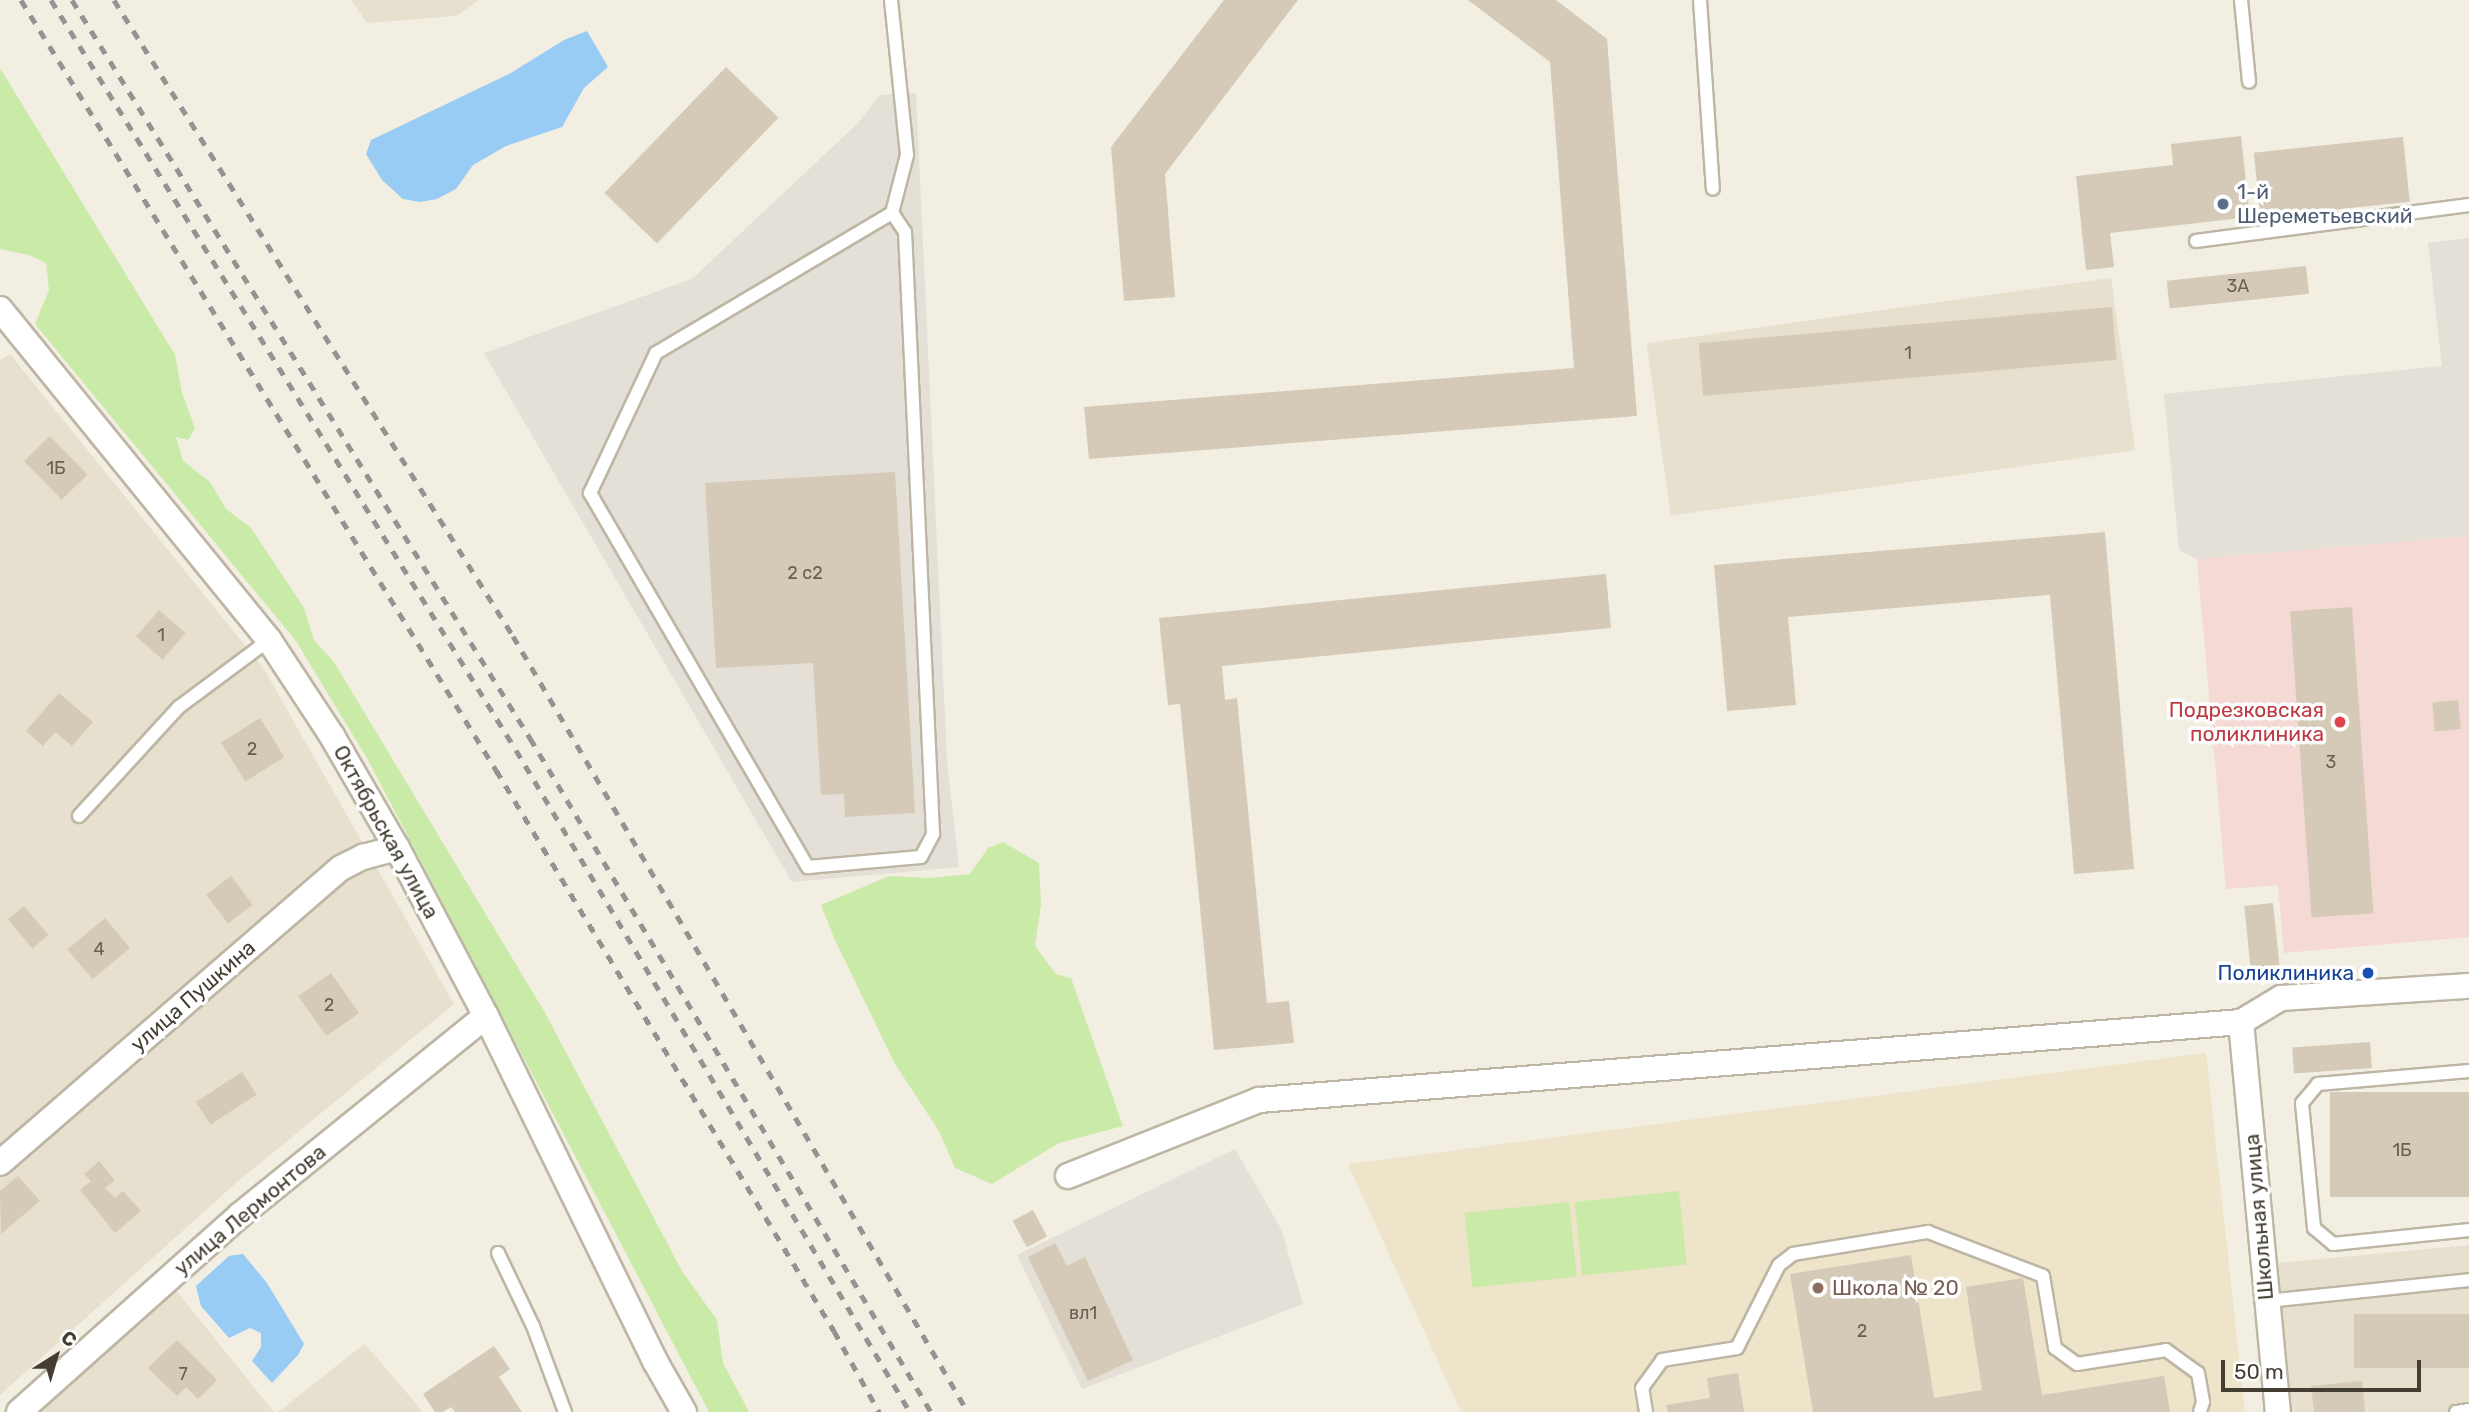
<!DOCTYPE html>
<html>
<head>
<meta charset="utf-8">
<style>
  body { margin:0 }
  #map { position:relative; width:2469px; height:1412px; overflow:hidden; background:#f2eee2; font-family:Rubik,sans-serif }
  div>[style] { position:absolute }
  .residential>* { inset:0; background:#e7e0cf; transform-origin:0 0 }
  .industrial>* { inset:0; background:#e4dfd7 }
  .education>* { inset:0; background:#ede4ca }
  .medical>* { inset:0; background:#f5d9d4 }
  .green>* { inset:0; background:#caeaa7; transform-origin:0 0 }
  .water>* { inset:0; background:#98ccf5 }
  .building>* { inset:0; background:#d4cab7; transform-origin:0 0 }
  .roads { filter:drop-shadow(2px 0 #beb6a4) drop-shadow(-2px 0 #beb6a4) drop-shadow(0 2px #beb6a4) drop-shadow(0 -2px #beb6a4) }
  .lane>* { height:12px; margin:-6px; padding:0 6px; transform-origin:6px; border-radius:6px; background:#fff }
  .street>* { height:24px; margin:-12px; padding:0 12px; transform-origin:12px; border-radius:12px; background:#fff }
  .rail>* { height:5px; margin-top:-2.5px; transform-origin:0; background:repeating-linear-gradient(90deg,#939393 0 9px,transparent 0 18px) }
  .dots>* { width:19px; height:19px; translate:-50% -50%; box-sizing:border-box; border:4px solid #fff; border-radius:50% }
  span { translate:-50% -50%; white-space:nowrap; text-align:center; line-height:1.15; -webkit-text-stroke:7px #fff; paint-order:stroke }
  .number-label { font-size:18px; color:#686153 }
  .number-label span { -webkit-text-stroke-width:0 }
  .service-label { font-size:21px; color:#4e5e75 }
  .left { translate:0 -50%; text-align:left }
  .health-label { font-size:21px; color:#be3a42 }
  .right { translate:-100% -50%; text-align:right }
  .street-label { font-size:21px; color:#443e32 }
  .transit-label { font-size:21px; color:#164399 }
  .education-label { font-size:21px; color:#785e54 }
  .north { position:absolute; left:21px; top:1321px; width:70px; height:70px; -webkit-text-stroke:5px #fff; paint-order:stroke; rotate:37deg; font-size:19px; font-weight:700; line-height:28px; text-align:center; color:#443e32 }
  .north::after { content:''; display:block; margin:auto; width:24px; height:32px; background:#443e32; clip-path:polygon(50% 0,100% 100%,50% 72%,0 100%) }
  .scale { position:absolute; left:2221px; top:1360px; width:200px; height:32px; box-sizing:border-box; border:4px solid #443e32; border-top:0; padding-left:9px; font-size:21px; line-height:24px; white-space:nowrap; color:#443e32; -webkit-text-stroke:5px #fff; paint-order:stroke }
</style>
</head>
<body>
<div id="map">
  <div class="residential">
    <div style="clip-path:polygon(351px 0,479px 0,456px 16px,367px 23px)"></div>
    <div style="left:2111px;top:278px;width:174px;height:469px;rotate:82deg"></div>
    <div style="clip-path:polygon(10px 354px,264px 669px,454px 1004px,236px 1183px,0 1395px,0 360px)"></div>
    <div style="clip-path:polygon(2469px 1245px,2469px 1412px,2292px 1412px,2277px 1263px)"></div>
    <div style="clip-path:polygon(174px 1288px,274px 1412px,36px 1412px)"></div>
    <div style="clip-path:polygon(365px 1344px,423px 1412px,278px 1412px,345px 1359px)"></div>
  </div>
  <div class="industrial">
    <div style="clip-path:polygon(916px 93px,947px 761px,959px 867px,792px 882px,484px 353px,692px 279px,857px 124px,880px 95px)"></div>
    <div style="clip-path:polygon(2469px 238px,2469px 536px,2197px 559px,2179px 550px,2164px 394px,2442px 366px,2428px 243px)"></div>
    <div style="clip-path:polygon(1235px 1149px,1281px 1229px,1303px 1304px,1082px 1389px,1017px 1255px)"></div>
  </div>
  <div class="education">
    <div style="clip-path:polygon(2206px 1053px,2245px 1412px,1461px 1412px,1348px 1164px)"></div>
  </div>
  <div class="medical">
    <div style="clip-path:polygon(2469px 536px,2469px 937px,2284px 953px,2278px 885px,2226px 889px,2197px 559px)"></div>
  </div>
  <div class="green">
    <div style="clip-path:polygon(0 68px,175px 355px,182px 393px,195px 428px,188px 440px,176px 437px,183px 461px,210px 482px,226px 509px,251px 528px,304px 608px,314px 640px,334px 662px,544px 1011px,682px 1271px,717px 1320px,723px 1363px,749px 1412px,709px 1412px,368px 760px,296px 641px,35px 324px,49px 290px,46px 263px,29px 255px,0 249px)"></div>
    <div style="clip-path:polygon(1003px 842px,1039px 863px,1041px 905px,1035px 946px,1056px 974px,1071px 978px,1123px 1126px,1059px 1143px,992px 1184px,955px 1168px,939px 1131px,895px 1064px,835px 940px,821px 905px,889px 876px,929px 878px,970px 874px,988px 848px)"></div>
    <div style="left:1679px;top:1191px;width:74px;height:105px;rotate:84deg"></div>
    <div style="left:1569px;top:1202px;width:75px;height:105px;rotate:84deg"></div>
  </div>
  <div class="water">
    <div style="clip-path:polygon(587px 31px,608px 67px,584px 88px,562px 127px,506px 146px,473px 165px,456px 189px,437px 199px,420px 202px,403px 199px,382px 180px,366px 154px,371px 140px,509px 74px,564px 40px)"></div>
    <div style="clip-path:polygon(243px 1254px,267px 1283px,304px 1344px,298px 1355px,272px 1383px,252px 1361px,261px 1347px,261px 1333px,250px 1328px,229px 1338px,201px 1306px,196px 1286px,229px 1256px)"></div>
  </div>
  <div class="building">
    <div style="clip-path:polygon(1224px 0,1298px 0,1165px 174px,1175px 297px,1124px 301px,1111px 147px)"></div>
    <div style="clip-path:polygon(1468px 0,1556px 0,1607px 39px,1637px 416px,1089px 459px,1084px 407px,1574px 368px,1550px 62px)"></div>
    <div style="left:726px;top:67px;width:73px;height:175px;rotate:44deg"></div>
    <div style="clip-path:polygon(2241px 136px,2250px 217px,2110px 233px,2114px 267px,2086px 270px,2076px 176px,2173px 165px,2171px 144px)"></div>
    <div style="left:2403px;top:137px;width:65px;height:150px;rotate:84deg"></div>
    <div style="left:2306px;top:266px;width:28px;height:140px;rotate:84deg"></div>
    <div style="left:2112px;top:307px;width:53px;height:415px;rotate:85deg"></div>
    <div style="left:50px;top:436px;width:54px;height:36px;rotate:46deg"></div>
    <div style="clip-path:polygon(895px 472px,915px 813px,845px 817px,844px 794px,821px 795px,813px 663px,716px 668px,705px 483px)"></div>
    <div style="clip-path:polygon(2105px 532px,2134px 869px,2074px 874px,2050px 595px,1788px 617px,1796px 705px,1727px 711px,1714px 565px)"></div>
    <div style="clip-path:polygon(1606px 574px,1611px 628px,1222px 666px,1225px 700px,1237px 698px,1267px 1003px,1289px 1001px,1294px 1043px,1214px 1050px,1180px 704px,1168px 705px,1159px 618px)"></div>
    <div style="left:2352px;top:607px;width:307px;height:62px;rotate:86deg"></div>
    <div style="left:159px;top:610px;width:35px;height:35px;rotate:41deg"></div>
    <div style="clip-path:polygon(59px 693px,93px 722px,72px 746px,55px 732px,43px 746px,26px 731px)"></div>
    <div style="left:2458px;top:700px;width:29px;height:26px;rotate:84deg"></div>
    <div style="left:260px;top:718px;width:46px;height:46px;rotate:58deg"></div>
    <div style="left:231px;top:876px;width:36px;height:31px;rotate:53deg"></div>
    <div style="left:2273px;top:903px;width:62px;height:29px;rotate:84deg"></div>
    <div style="left:24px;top:906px;width:38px;height:21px;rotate:50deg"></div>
    <div style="left:105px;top:918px;width:39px;height:49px;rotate:50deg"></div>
    <div style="left:331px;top:973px;width:49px;height:40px;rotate:55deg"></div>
    <div style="left:2370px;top:1042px;width:26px;height:78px;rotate:86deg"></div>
    <div style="left:242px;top:1072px;width:27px;height:55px;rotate:57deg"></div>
    <div style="left:2469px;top:1092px;width:105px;height:139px;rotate:90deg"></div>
    <div style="clip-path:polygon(99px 1161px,115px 1180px,105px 1188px,115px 1198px,123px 1191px,141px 1211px,115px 1233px,80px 1190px,91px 1181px,84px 1174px)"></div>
    <div style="clip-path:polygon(18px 1176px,40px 1201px,1px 1234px,0 1191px)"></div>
    <div style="left:1033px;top:1210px;width:30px;height:23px;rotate:62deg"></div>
    <div style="clip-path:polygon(1055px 1243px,1067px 1266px,1085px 1257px,1133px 1360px,1088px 1381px,1028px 1257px)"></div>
    <div style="clip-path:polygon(1911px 1255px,1934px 1398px,1982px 1390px,1966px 1287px,2023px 1278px,2042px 1395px,2164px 1376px,2170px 1412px,1813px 1412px,1790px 1274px)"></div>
    <div style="left:2469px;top:1314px;width:54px;height:115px;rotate:90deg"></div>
    <div style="clip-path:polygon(177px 1340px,217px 1380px,198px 1399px,186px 1387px,177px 1396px,148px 1368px)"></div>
    <div style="clip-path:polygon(494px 1346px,510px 1369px,499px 1377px,522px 1412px,455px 1412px,451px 1407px,443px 1412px,435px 1412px,423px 1394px)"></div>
    <div style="clip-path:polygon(1738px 1373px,1744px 1412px,1668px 1412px,1666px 1405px,1710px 1398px,1707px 1378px)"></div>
    <div style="clip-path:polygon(2362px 1381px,2365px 1412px,2314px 1412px,2311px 1386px)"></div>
  </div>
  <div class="roads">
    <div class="lane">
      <div style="left:891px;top:0;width:156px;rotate:84.1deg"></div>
      <div style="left:907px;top:155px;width:60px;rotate:104.5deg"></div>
      <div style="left:892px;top:213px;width:274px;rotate:149.3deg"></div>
      <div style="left:656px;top:353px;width:155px;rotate:115.2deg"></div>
      <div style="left:590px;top:493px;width:433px;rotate:59.8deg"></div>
      <div style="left:808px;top:867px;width:113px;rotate:-5.1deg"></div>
      <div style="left:921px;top:857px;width:26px;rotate:-62deg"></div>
      <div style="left:933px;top:834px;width:603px;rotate:-92.66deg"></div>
      <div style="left:905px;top:232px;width:23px;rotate:-124deg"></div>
      <div style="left:1700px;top:0;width:189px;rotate:86.1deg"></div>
      <div style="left:2241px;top:0;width:82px;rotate:84.4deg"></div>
      <div style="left:2196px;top:241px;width:275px;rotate:-7.5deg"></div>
      <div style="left:79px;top:816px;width:148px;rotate:-47.5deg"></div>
      <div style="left:179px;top:707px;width:112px;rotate:-36.7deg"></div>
      <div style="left:2469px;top:1071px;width:152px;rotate:175.1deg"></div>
      <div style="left:2318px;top:1084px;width:25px;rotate:130deg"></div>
      <div style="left:2302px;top:1103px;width:126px;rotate:84.5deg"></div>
      <div style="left:2314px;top:1228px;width:25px;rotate:40deg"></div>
      <div style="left:2333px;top:1244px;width:137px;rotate:-5.9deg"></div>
      <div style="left:498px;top:1253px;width:81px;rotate:64.4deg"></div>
      <div style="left:533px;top:1326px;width:92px;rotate:69.6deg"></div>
      <div style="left:2267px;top:1301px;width:203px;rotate:-5.9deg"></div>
      <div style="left:1646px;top:1412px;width:24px;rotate:-99deg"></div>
      <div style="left:1642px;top:1388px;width:34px;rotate:-54deg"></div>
      <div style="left:1662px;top:1360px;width:76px;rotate:-9.1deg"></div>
      <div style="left:1737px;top:1348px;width:93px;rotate:-63.2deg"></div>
      <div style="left:1779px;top:1265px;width:18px;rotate:-38deg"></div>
      <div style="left:1793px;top:1254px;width:137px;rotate:-9.3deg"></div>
      <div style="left:1928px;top:1232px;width:123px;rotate:20.9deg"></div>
      <div style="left:2043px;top:1276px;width:73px;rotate:80.5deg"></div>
      <div style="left:2055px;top:1348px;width:27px;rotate:36deg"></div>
      <div style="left:2077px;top:1364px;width:90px;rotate:-8.9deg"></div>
      <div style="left:2166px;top:1350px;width:39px;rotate:36deg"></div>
      <div style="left:2198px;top:1373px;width:29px;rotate:80deg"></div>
      <div style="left:2203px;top:1402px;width:10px;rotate:107deg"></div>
      <div style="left:2456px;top:1412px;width:13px;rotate:-9deg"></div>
    </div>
    <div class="street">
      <div style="left:0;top:309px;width:427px;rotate:50.9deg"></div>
      <div style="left:269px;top:640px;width:115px;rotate:56.7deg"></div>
      <div style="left:332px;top:736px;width:129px;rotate:59.9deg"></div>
      <div style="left:397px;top:848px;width:190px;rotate:62.1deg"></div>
      <div style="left:486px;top:1016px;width:384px;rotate:63.9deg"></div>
      <div style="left:655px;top:1361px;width:59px;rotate:60.4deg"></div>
      <div style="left:2241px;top:1022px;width:392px;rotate:84.6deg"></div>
      <div style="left:0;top:1163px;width:451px;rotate:-40.9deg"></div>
      <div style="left:341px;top:868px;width:25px;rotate:-27deg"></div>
      <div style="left:363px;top:857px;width:35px;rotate:-15deg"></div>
      <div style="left:1068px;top:1176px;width:206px;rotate:-21.7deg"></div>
      <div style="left:1259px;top:1100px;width:985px;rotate:-4.54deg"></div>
      <div style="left:2241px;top:1022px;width:47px;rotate:-31deg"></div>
      <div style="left:2281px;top:998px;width:188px;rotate:-3.7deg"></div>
      <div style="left:19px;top:1412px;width:296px;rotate:-41.7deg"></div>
      <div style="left:240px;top:1215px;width:316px;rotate:-39deg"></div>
    </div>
  </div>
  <div class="rail">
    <div style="left:21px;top:0;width:905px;rotate:58.33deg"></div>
    <div style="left:496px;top:770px;width:655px;rotate:58.93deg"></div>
    <div style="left:834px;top:1331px;width:93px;rotate:60.9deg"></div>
    <div style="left:51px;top:0;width:882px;rotate:58.2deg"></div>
    <div style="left:516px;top:750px;width:770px;rotate:59.24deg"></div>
    <div style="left:72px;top:0;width:869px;rotate:58.18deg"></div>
    <div style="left:530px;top:738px;width:784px;rotate:59.25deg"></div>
    <div style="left:114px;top:0;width:751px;rotate:57.9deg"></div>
    <div style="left:513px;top:636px;width:900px;rotate:59.62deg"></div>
  </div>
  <div class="dots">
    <div style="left:2223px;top:204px;background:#5c6f8a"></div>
    <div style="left:2340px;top:722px;background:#e0444e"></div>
    <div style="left:2368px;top:973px;background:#1a4fb4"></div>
    <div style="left:1818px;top:1288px;background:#8d6e63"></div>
  </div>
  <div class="number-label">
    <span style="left:2238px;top:286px">3А</span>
    <span style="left:1908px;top:353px">1</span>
    <span style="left:56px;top:468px">1Б</span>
    <span style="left:805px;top:573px">2 с2</span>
    <span style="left:161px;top:635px">1</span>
    <span style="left:252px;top:749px">2</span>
    <span style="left:2331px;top:762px">3</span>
    <span style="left:99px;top:949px">4</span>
    <span style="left:329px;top:1005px">2</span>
    <span style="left:2402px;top:1150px">1Б</span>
    <span style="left:1083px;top:1313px">вл1</span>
    <span style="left:1862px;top:1331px">2</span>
    <span style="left:183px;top:1374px">7</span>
  </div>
  <div class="service-label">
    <span class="left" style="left:2237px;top:204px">1-й<br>Шереметьевский</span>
  </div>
  <div class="health-label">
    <span class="right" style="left:2324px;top:722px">Подрезковская<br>поликлиника</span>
  </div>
  <div class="street-label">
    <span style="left:386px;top:832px;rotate:61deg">Октябрьская улица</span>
    <span style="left:193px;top:996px;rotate:-41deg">улица Пушкина</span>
    <span style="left:250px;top:1210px;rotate:-40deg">улица Лермонтова</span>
    <span style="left:2259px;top:1217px;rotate:-95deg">Школьная улица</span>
  </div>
  <div class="transit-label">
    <span class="right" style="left:2354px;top:973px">Поликлиника</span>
  </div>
  <div class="education-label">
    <span class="left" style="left:1832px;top:1288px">Школа № 20</span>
  </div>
  <div class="north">С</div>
  <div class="scale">50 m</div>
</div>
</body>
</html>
